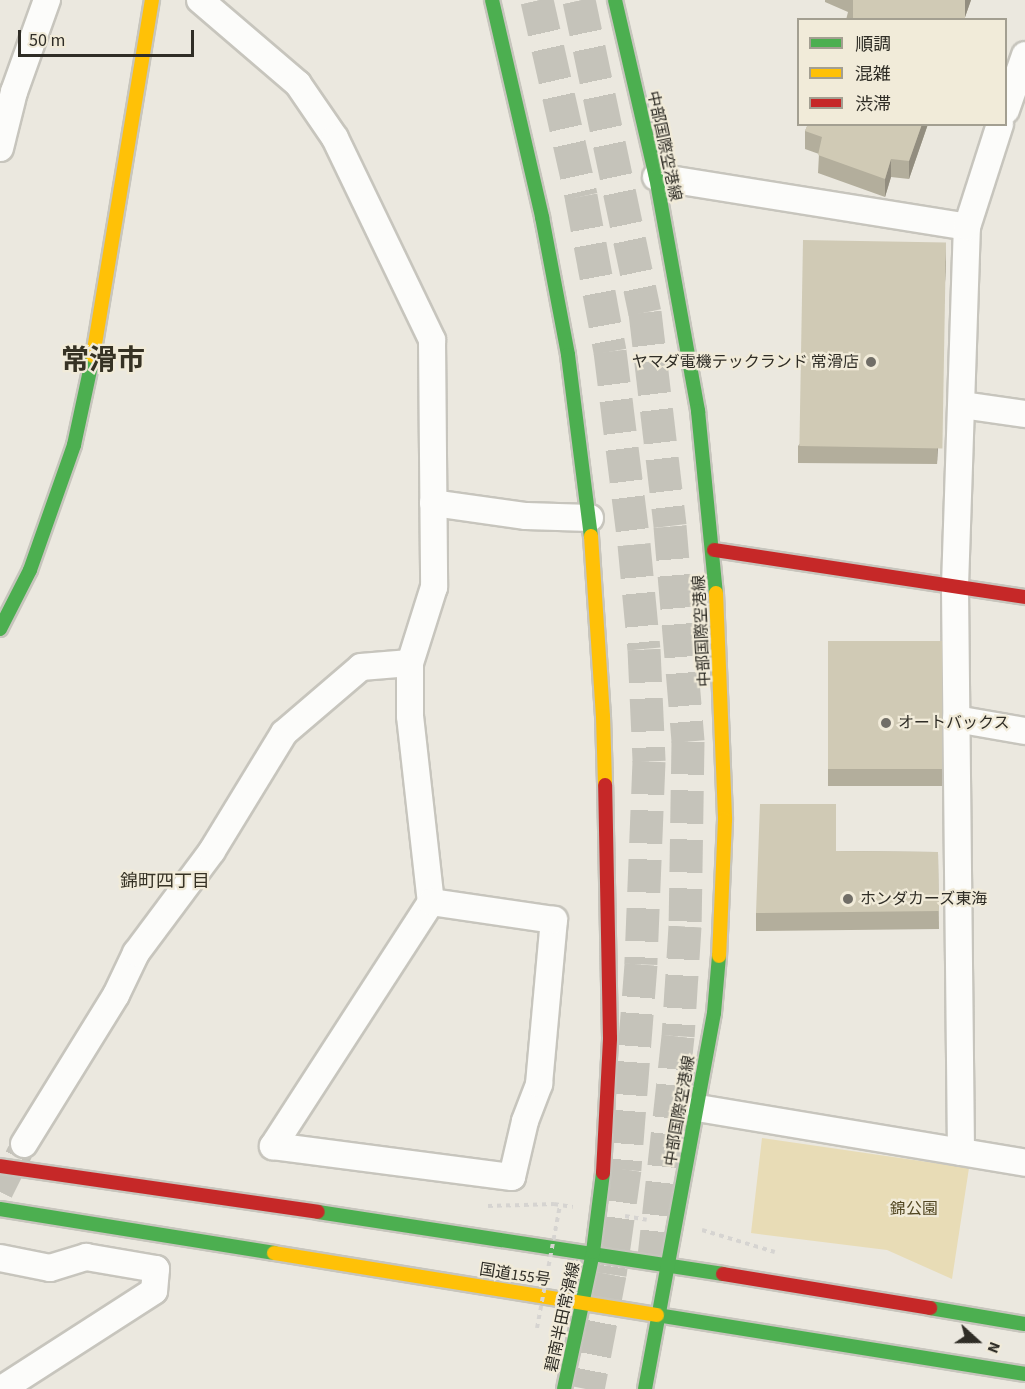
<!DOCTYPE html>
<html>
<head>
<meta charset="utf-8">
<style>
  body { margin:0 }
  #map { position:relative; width:1025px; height:1389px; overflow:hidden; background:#ebe8df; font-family:"Source Sans 3","Noto Sans JP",sans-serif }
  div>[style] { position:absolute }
  .green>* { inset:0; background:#e8dcb6 }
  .street-tunnel>* { height:26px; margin-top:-13px; transform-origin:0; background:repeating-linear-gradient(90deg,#c5c3ba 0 26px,transparent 0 39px) }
  .highway-tunnel>* { height:33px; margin-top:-16.5px; transform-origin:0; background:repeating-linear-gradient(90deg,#c5c3ba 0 33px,transparent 0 49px) }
  .path>* { height:4px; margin-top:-2px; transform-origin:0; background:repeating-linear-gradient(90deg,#d6d4d1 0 4.5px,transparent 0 9px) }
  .roads { filter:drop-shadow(2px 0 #c7c5bd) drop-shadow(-2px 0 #c7c5bd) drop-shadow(0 2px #c7c5bd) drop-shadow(0 -2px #c7c5bd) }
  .street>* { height:26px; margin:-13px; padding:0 13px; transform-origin:13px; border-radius:13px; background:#fcfcfa }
  .fast>* { height:14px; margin:-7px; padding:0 7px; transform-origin:7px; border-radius:7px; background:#4caf50 }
  .slow>* { height:14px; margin:-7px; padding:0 7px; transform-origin:7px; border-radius:7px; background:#ffc107 }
  .jam>* { height:14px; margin:-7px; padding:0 7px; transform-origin:7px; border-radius:7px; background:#c62828 }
  .path-bridge>* { height:4px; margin-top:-2px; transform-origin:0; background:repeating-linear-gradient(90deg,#d6d4d1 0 4.5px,transparent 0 9px) }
  .wall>* { inset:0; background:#b3ae9c; transform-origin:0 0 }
  .shaded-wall>* { inset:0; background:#928d7f }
  .building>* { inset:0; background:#d0cab5; transform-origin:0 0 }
  .dots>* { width:16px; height:16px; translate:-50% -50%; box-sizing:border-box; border:3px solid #f1ebd9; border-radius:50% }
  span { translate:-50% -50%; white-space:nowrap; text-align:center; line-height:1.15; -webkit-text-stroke:4.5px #f1ebd9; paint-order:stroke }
  .street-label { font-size:16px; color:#2f2d26 }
  .poi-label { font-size:16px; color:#2f2d26 }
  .right { translate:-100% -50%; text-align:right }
  .left { translate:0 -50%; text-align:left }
  .park-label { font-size:16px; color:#524722 }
  .neighbourhood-label { font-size:18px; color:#363224 }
  .town-label { font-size:28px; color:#363224; font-weight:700 }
  .legend { position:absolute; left:797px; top:18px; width:210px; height:108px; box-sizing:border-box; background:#f1ebd9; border:2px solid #a39f91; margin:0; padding:8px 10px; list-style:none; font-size:18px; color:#2f2d26 }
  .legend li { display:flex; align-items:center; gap:12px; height:30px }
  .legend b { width:30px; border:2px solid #a39f91 }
  .north { position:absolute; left:947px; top:1311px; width:60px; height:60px; -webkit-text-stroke:4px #f1ebd9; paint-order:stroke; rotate:111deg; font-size:16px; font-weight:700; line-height:24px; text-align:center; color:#2f2d26 }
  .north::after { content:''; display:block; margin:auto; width:21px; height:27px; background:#2f2d26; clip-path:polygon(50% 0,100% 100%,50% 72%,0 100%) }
  .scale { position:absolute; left:18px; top:30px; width:176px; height:27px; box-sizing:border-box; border:3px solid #2f2d26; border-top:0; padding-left:8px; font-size:18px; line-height:21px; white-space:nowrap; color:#2f2d26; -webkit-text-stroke:4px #f1ebd9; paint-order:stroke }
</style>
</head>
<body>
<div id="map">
  <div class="green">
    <div style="clip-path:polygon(762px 1138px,969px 1168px,952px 1279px,887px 1250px,751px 1233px)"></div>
  </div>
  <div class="street-tunnel">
    <div style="left:0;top:1192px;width:45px;rotate:-63.4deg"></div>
  </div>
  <div class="highway-tunnel">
    <div style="left:537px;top:0;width:201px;rotate:77.3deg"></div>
    <div style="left:581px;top:196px;width:158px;rotate:79.4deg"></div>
    <div style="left:610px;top:351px;width:194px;rotate:82.9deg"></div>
    <div style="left:634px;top:544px;width:105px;rotate:84.6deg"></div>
    <div style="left:644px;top:649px;width:112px;rotate:87.4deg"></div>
    <div style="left:649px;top:761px;width:203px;rotate:92.3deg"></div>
    <div style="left:641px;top:964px;width:206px;rotate:94.5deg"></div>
    <div style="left:625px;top:1169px;width:106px;rotate:98.1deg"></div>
    <div style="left:610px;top:1274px;width:117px;rotate:100.8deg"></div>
    <div style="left:579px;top:0;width:319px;rotate:78.1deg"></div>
    <div style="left:645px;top:312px;width:215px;rotate:83.3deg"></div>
    <div style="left:670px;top:526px;width:216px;rotate:85.2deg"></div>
    <div style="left:688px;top:741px;width:185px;rotate:90.9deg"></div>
    <div style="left:685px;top:926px;width:110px;rotate:93.6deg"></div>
    <div style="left:678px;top:1036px;width:239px;rotate:96.2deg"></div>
  </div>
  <div class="path">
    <div style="left:488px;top:1206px;width:66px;rotate:-1.7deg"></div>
    <div style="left:554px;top:1204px;width:19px;rotate:9deg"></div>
    <div style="left:625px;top:1216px;width:22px;rotate:10deg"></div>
    <div style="left:702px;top:1230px;width:76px;rotate:16.8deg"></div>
  </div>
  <div class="roads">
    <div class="street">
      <div style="left:200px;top:0;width:129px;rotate:40.6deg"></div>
      <div style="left:298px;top:84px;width:65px;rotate:55.6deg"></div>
      <div style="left:335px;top:138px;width:224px;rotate:64.3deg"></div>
      <div style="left:432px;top:340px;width:247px;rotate:89.5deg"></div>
      <div style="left:434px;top:587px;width:80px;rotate:107.5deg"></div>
      <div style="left:410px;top:663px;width:53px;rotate:90deg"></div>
      <div style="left:410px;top:716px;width:187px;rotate:83.6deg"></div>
      <div style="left:431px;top:902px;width:291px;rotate:122.9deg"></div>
      <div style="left:273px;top:1146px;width:241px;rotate:7.4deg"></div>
      <div style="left:512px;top:1177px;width:57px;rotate:-76.9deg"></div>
      <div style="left:525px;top:1121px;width:40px;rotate:-69deg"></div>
      <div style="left:539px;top:1084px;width:165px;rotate:-84.8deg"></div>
      <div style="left:554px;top:920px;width:124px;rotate:-171.7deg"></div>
      <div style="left:1006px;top:110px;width:58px;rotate:-70.9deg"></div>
      <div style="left:0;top:148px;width:58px;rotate:-76deg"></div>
      <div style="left:14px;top:92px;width:98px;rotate:-70.3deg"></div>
      <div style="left:656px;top:177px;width:315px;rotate:9.1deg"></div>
      <div style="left:962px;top:405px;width:64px;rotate:8.1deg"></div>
      <div style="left:433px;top:503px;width:94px;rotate:8deg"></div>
      <div style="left:526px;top:516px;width:64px;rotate:1.8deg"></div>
      <div style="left:956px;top:719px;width:70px;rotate:9.9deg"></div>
      <div style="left:698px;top:1108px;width:332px;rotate:9.5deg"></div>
      <div style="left:24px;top:1144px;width:175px;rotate:-58.3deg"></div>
      <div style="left:116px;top:995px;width:47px;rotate:-64.5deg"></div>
      <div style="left:136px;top:953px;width:127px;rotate:-53.3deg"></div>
      <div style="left:212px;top:851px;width:138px;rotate:-58.6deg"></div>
      <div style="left:284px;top:733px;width:101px;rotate:-40.6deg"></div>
      <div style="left:361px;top:667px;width:49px;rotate:-4.7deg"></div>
      <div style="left:961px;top:1152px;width:566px;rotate:-90.61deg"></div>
      <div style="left:955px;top:586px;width:359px;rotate:-88.1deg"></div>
      <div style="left:967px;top:227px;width:108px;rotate:-72.2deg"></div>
      <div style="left:0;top:1258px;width:51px;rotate:11.3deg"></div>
      <div style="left:50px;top:1268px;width:38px;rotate:-17deg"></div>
      <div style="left:86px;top:1257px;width:71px;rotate:9.7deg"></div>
      <div style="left:156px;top:1269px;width:22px;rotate:95deg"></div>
      <div style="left:154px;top:1291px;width:181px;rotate:147.2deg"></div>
    </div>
    <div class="fast">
      <div style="left:492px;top:0;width:223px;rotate:77deg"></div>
      <div style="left:542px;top:217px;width:140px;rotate:79.3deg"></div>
      <div style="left:568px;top:355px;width:182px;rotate:82.8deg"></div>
      <div style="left:615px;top:0;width:182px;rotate:77deg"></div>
      <div style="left:656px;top:177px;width:238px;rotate:79.8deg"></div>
      <div style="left:698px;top:411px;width:183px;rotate:84.4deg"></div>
      <div style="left:0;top:629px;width:66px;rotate:-63deg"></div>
      <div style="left:30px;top:570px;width:133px;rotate:-70.6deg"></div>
      <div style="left:74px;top:445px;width:91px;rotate:-77.9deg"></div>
      <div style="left:0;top:1209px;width:278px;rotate:9.1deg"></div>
      <div style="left:318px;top:1212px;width:410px;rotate:8.7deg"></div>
      <div style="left:930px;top:1308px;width:96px;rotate:9.6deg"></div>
      <div style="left:657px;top:1315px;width:373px;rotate:9.1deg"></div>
      <div style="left:564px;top:1389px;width:140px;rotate:-78deg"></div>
      <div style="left:593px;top:1252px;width:80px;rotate:-82.8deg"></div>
      <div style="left:645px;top:1389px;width:382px;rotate:-79.6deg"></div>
      <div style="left:714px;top:1013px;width:57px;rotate:-85deg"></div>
    </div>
    <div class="slow">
      <div style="left:93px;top:356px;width:361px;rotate:-80.6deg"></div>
      <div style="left:591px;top:536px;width:180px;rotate:86.2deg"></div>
      <div style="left:603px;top:716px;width:69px;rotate:88.3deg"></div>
      <div style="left:716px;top:593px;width:227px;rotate:87.7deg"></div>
      <div style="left:725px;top:820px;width:136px;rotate:92.5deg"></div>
      <div style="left:274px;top:1253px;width:388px;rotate:9.2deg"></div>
    </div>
    <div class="jam">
      <div style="left:714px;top:550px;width:315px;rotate:8.6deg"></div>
      <div style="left:0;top:1166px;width:321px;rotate:8.2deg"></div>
      <div style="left:603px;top:1173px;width:135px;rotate:-87deg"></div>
      <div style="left:610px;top:1038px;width:253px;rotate:-91.1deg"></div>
      <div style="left:723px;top:1274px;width:210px;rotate:9.3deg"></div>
    </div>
  </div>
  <div class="path-bridge">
    <div style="left:537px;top:1328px;width:125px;rotate:-79.4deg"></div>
  </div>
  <div class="wall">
    <div style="clip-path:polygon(825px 0,971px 0,964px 20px,846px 20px,848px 12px,825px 2px)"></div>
    <div style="clip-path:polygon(808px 124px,928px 124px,909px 179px,891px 177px,885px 197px,818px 173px,819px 154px,805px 149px,805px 131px)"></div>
    <div style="clip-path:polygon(946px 260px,937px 464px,798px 463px,798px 446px)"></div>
    <div style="left:942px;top:641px;width:145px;height:114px;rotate:90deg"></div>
    <div style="clip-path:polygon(836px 851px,938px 852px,939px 929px,756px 931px,756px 913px)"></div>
  </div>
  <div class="shaded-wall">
    <div style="clip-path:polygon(965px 0,971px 0,964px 20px,958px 20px)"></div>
    <div style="clip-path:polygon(922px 124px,928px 124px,909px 179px,909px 161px)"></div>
    <div style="clip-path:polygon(891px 159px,891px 177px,885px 197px,885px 179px)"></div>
    <div style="clip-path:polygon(946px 242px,946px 260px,937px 464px,937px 446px)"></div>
  </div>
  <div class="building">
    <div style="left:853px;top:0;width:112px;height:21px"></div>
    <div style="clip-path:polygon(808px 124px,922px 124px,909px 161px,891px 159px,885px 179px,818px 155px,822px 137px,805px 131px)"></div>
    <div style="left:803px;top:240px;width:143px;height:206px;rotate:1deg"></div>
    <div style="left:942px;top:641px;width:128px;height:114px;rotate:90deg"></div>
    <div style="clip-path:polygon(760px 804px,836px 804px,836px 851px,938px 852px,939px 911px,756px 913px)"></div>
  </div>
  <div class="dots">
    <div style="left:871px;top:362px;background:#716e67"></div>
    <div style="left:886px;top:723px;background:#716e67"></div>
    <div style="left:848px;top:899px;background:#716e67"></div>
  </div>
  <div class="street-label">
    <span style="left:664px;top:146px;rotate:78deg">中部国際空港線</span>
    <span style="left:702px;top:631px;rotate:-93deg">中部国際空港線</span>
    <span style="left:680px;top:1111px;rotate:-80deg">中部国際空港線</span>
    <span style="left:515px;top:1275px;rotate:9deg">国道155号</span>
    <span style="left:563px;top:1317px;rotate:-78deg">碧南半田常滑線</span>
  </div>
  <div class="poi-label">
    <span class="right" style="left:859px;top:362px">ヤマダ電機テックランド 常滑店</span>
    <span class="left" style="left:898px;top:723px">オートバックス</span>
    <span class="left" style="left:860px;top:899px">ホンダカーズ東海</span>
  </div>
  <div class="park-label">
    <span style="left:914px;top:1209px">錦公園</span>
  </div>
  <div class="neighbourhood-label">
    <span style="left:165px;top:882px">錦町四丁目</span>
  </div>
  <div class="town-label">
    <span style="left:103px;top:360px">常滑市</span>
  </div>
  <ul class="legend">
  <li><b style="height:8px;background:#4caf50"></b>順調</li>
  <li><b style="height:8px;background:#ffc107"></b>混雑</li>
  <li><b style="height:8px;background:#c62828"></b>渋滞</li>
  </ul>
  <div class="north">N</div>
  <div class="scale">50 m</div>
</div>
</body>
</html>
